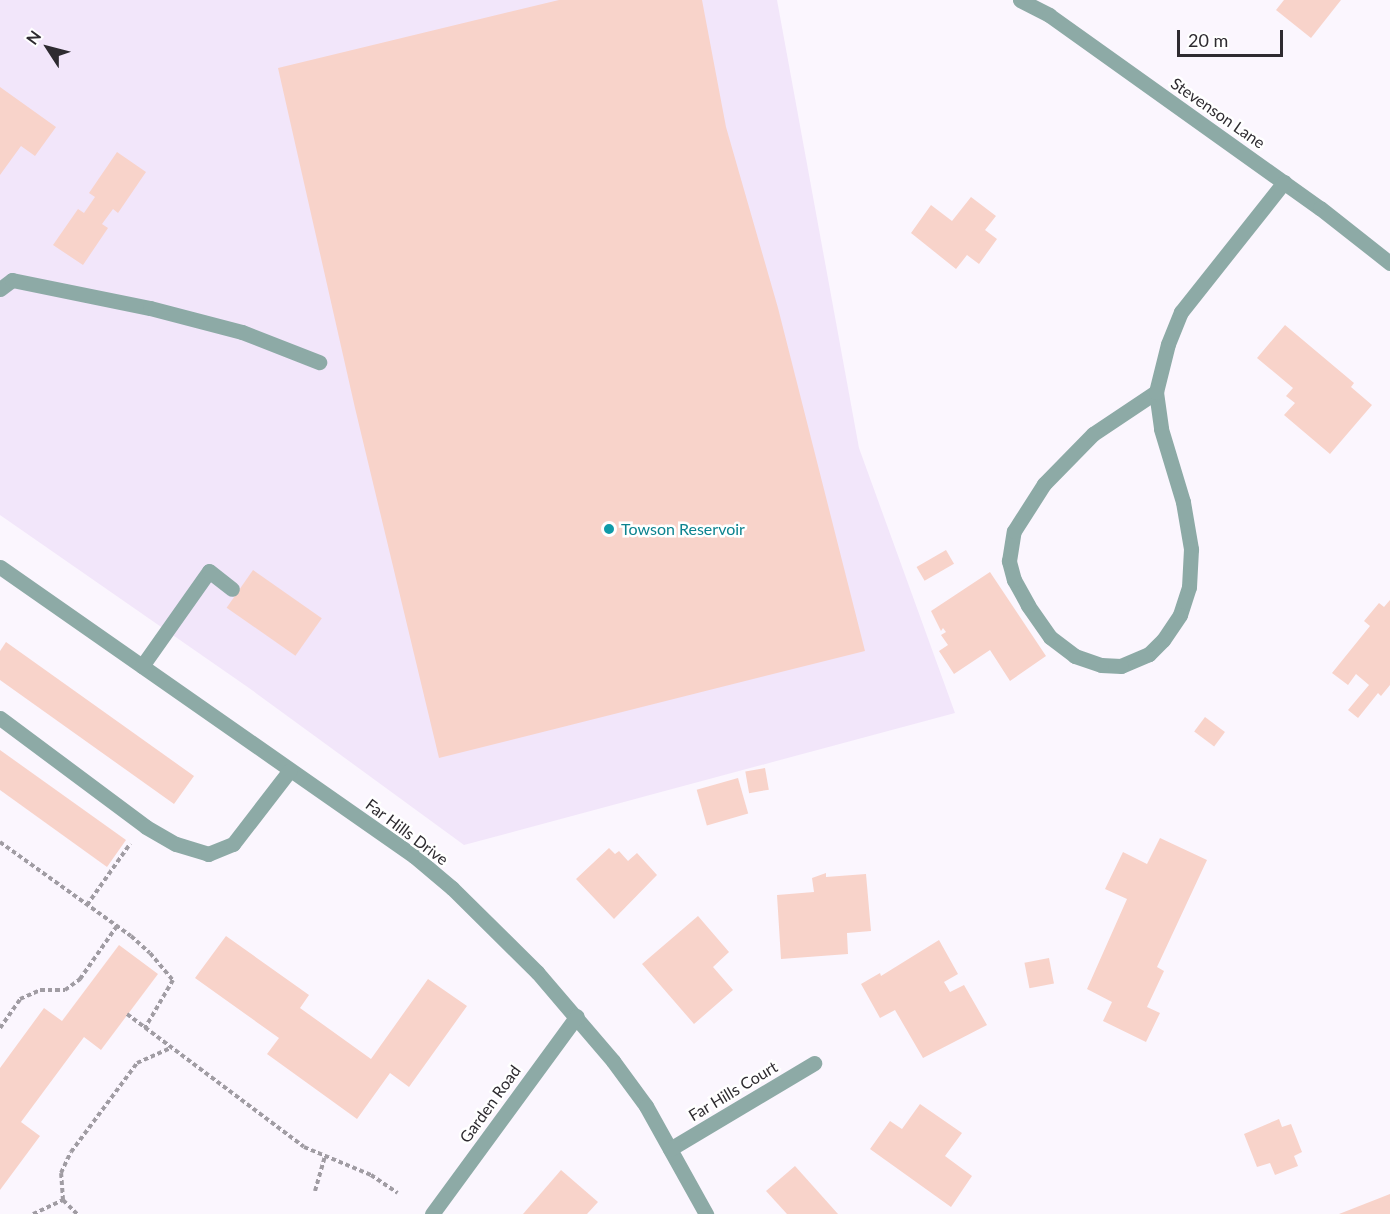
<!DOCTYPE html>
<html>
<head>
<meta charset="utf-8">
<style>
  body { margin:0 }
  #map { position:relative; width:1390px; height:1214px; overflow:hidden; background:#fbf6fe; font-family:Lato,sans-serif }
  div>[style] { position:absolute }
  .built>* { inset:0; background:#f2e6fa }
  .building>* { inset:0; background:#f8d3ca; transform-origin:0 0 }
  .path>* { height:4px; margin-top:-2px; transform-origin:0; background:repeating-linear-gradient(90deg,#a09ca3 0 4.5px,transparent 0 7.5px) }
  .minor>* { height:15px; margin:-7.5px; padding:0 7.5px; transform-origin:7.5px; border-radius:7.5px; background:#8daaa6 }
  .dots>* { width:16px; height:16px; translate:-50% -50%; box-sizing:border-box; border:3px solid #fff; border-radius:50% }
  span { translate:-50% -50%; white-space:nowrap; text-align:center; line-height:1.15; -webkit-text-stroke:5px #fff; paint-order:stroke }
  .street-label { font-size:16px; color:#2e2b30 }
  .culture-label { font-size:16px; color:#0d838f }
  .left { translate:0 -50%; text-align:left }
  .north { position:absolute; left:18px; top:18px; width:60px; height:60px; -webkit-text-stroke:4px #fff; paint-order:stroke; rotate:306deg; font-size:16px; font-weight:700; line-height:24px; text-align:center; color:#2e2b30 }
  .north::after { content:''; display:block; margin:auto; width:21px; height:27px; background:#2e2b30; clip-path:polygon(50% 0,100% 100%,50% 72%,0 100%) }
  .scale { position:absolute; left:1177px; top:30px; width:106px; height:27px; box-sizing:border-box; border:3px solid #2e2b30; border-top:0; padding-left:8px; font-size:18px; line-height:21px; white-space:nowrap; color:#2e2b30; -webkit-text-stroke:4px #fff; paint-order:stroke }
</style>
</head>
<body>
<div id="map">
  <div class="built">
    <div style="clip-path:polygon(0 0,777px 0,859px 448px,955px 713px,464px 845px,249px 688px,0 515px)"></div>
  </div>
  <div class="building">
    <div style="clip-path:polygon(559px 0,702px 0,726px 127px,778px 308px,865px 651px,439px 758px,355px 408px,278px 68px)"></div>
    <div style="clip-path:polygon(1284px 0,1341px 0,1311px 38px,1276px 10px)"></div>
    <div style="clip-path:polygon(0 87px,56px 127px,35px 156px,21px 146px,0 175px)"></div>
    <div style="clip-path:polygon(117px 152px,146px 172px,118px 213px,113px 209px,102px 224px,108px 228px,83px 265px,53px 245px,78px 209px,84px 213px,95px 197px,89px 193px)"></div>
    <div style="clip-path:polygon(971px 197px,996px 216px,985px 230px,997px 239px,979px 264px,967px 255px,956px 269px,911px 233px,931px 205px,952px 221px)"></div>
    <div style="clip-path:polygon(1285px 325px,1354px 383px,1351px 387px,1372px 405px,1330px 454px,1284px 415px,1295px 403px,1286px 396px,1293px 388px,1257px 358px)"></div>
    <div style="left:946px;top:550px;width:16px;height:34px;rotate:60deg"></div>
    <div style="left:253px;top:570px;width:84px;height:46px;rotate:35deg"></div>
    <div style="clip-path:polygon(990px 572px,1046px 656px,1010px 681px,990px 650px,954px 674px,939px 651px,948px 645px,941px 635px,946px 632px,943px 628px,941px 631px,931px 611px)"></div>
    <div style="clip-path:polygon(1390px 600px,1390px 685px,1381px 696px,1378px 693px,1358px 718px,1348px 710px,1369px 685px,1356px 674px,1348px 685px,1332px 673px,1370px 626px,1364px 621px,1379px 603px,1384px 607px)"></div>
    <div style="clip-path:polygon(6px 642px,194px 776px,174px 804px,0 680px,0 651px)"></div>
    <div style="left:1205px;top:717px;width:25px;height:18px;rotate:37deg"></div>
    <div style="clip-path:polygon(0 750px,126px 840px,107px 867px,0 790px)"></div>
    <div style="left:765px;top:768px;width:22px;height:20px;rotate:80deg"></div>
    <div style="left:738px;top:778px;width:37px;height:43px;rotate:74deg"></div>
    <div style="clip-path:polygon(1160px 838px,1207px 860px,1157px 967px,1164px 971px,1147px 1007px,1160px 1013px,1146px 1042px,1103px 1021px,1112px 1002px,1087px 989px,1127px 899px,1105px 889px,1123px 852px,1147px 864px)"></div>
    <div style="clip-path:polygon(609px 848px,615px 854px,619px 851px,628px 861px,637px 853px,657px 875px,614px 919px,576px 879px)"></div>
    <div style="clip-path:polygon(826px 873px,826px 877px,866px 874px,871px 931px,847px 933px,848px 954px,781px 959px,777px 895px,814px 892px,812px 878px)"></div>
    <div style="clip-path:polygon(698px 916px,729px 952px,713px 967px,733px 990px,694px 1024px,642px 964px)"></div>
    <div style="clip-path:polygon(226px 936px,309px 995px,300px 1008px,371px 1059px,428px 979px,467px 1006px,409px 1087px,390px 1073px,357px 1119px,267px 1054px,279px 1038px,195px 978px)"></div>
    <div style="clip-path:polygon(939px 940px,958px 974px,944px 982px,950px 992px,964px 985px,987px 1025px,923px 1058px,895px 1010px,880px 1018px,861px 984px,880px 973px,881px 976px)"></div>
    <div style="clip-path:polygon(119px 945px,158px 974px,101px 1050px,84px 1037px,21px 1122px,40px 1136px,0 1190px,0 1068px,44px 1008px,62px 1021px)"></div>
    <div style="left:1049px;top:958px;width:26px;height:25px;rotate:79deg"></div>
    <div style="clip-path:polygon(920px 1104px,962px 1133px,945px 1156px,972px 1176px,951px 1207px,870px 1149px,890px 1121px,902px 1129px)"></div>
    <div style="clip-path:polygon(1279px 1119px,1282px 1127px,1291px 1124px,1302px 1152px,1294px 1156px,1298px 1166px,1275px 1175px,1270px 1163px,1257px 1167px,1244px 1134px)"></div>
    <div style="clip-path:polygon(795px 1166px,838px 1214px,787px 1214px,766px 1191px)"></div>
    <div style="clip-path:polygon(561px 1170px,598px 1202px,587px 1214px,523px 1214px)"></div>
    <div style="clip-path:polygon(1390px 1194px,1390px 1214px,1339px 1214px)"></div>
  </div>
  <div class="path">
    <div style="left:0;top:842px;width:161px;rotate:35.7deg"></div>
    <div style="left:131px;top:936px;width:25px;rotate:42deg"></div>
    <div style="left:150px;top:953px;width:35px;rotate:50deg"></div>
    <div style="left:173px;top:980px;width:56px;rotate:120.3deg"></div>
    <div style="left:87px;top:905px;width:75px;rotate:-54.8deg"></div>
    <div style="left:127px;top:1014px;width:221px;rotate:36.9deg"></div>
    <div style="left:304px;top:1147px;width:73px;rotate:22.7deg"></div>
    <div style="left:371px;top:1175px;width:32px;rotate:34deg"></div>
    <div style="left:0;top:1028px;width:35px;rotate:-55deg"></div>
    <div style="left:20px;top:999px;width:22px;rotate:-24deg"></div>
    <div style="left:40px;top:990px;width:25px"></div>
    <div style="left:65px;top:990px;width:19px;rotate:-36deg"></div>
    <div style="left:80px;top:979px;width:65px;rotate:-55.1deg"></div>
    <div style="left:315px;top:1191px;width:35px;rotate:-74deg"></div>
    <div style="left:33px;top:1214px;width:33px;rotate:-25deg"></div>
    <div style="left:77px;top:1214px;width:20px;rotate:-135deg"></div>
    <div style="left:63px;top:1200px;width:27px;rotate:-94deg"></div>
    <div style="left:61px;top:1173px;width:23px;rotate:-65deg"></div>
    <div style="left:71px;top:1152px;width:111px;rotate:-53.4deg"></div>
    <div style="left:137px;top:1063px;width:37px;rotate:-24deg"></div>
  </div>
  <div class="minor">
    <div style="left:1020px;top:0;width:33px;rotate:27deg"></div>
    <div style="left:1049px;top:15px;width:333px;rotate:35.5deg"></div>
    <div style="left:1320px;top:208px;width:89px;rotate:38.2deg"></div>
    <div style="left:0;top:289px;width:15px;rotate:-37deg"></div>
    <div style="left:12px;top:280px;width:141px;rotate:11.5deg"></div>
    <div style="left:150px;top:308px;width:95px;rotate:14.6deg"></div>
    <div style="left:242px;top:332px;width:83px;rotate:21.3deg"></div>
    <div style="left:1156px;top:392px;width:37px;rotate:82deg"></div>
    <div style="left:1161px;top:429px;width:76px;rotate:73.2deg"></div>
    <div style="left:1183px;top:502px;width:48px;rotate:80.3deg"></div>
    <div style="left:1191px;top:549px;width:38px;rotate:93deg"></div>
    <div style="left:1189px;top:587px;width:29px;rotate:108deg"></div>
    <div style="left:1180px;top:615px;width:30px;rotate:124deg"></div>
    <div style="left:1163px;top:640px;width:20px;rotate:135deg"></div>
    <div style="left:1149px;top:654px;width:30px;rotate:157deg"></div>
    <div style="left:1121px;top:666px;width:20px;rotate:-177deg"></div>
    <div style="left:1101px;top:665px;width:28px;rotate:-161deg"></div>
    <div style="left:1075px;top:656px;width:31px;rotate:-143deg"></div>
    <div style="left:1050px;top:637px;width:39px;rotate:-125deg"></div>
    <div style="left:1028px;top:605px;width:29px;rotate:-119deg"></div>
    <div style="left:1014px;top:580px;width:20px;rotate:-105deg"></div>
    <div style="left:1009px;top:561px;width:30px;rotate:-81deg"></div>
    <div style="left:1014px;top:531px;width:56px;rotate:-57.4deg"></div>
    <div style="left:1044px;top:484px;width:70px;rotate:-45.6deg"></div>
    <div style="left:1093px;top:434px;width:76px;rotate:-33.7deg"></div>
    <div style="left:1156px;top:392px;width:49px;rotate:-76deg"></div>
    <div style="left:1168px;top:344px;width:35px;rotate:-68deg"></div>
    <div style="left:1181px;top:312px;width:166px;rotate:-51.6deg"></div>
    <div style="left:0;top:567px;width:505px;rotate:34.92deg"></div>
    <div style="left:414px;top:856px;width:50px;rotate:40.1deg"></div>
    <div style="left:452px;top:888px;width:120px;rotate:44.7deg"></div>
    <div style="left:537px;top:972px;width:117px;rotate:49.5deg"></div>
    <div style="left:613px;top:1061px;width:56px;rotate:53.7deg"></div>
    <div style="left:646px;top:1106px;width:124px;rotate:60.9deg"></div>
    <div style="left:142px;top:666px;width:116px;rotate:-54.8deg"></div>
    <div style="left:209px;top:571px;width:29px;rotate:38deg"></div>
    <div style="left:0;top:718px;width:182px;rotate:36.7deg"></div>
    <div style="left:146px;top:827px;width:34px;rotate:30deg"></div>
    <div style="left:176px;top:844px;width:34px;rotate:17deg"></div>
    <div style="left:208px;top:854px;width:27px;rotate:-22deg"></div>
    <div style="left:233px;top:844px;width:93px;rotate:-52.4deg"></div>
    <div style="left:670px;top:1149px;width:168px;rotate:-30.8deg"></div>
    <div style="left:432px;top:1214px;width:245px;rotate:-53.8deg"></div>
  </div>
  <div class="dots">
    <div style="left:609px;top:529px;background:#0f9aa8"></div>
  </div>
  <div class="street-label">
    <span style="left:1218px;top:113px;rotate:35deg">Stevenson Lane</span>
    <span style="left:407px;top:832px;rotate:37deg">Far Hills Drive</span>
    <span style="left:733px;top:1091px;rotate:-31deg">Far Hills Court</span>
    <span style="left:490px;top:1104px;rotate:-54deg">Garden Road</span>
  </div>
  <div class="culture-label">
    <span class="left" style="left:621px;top:529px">Towson Reservoir</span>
  </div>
  <div class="north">N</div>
  <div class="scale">20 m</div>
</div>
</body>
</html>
